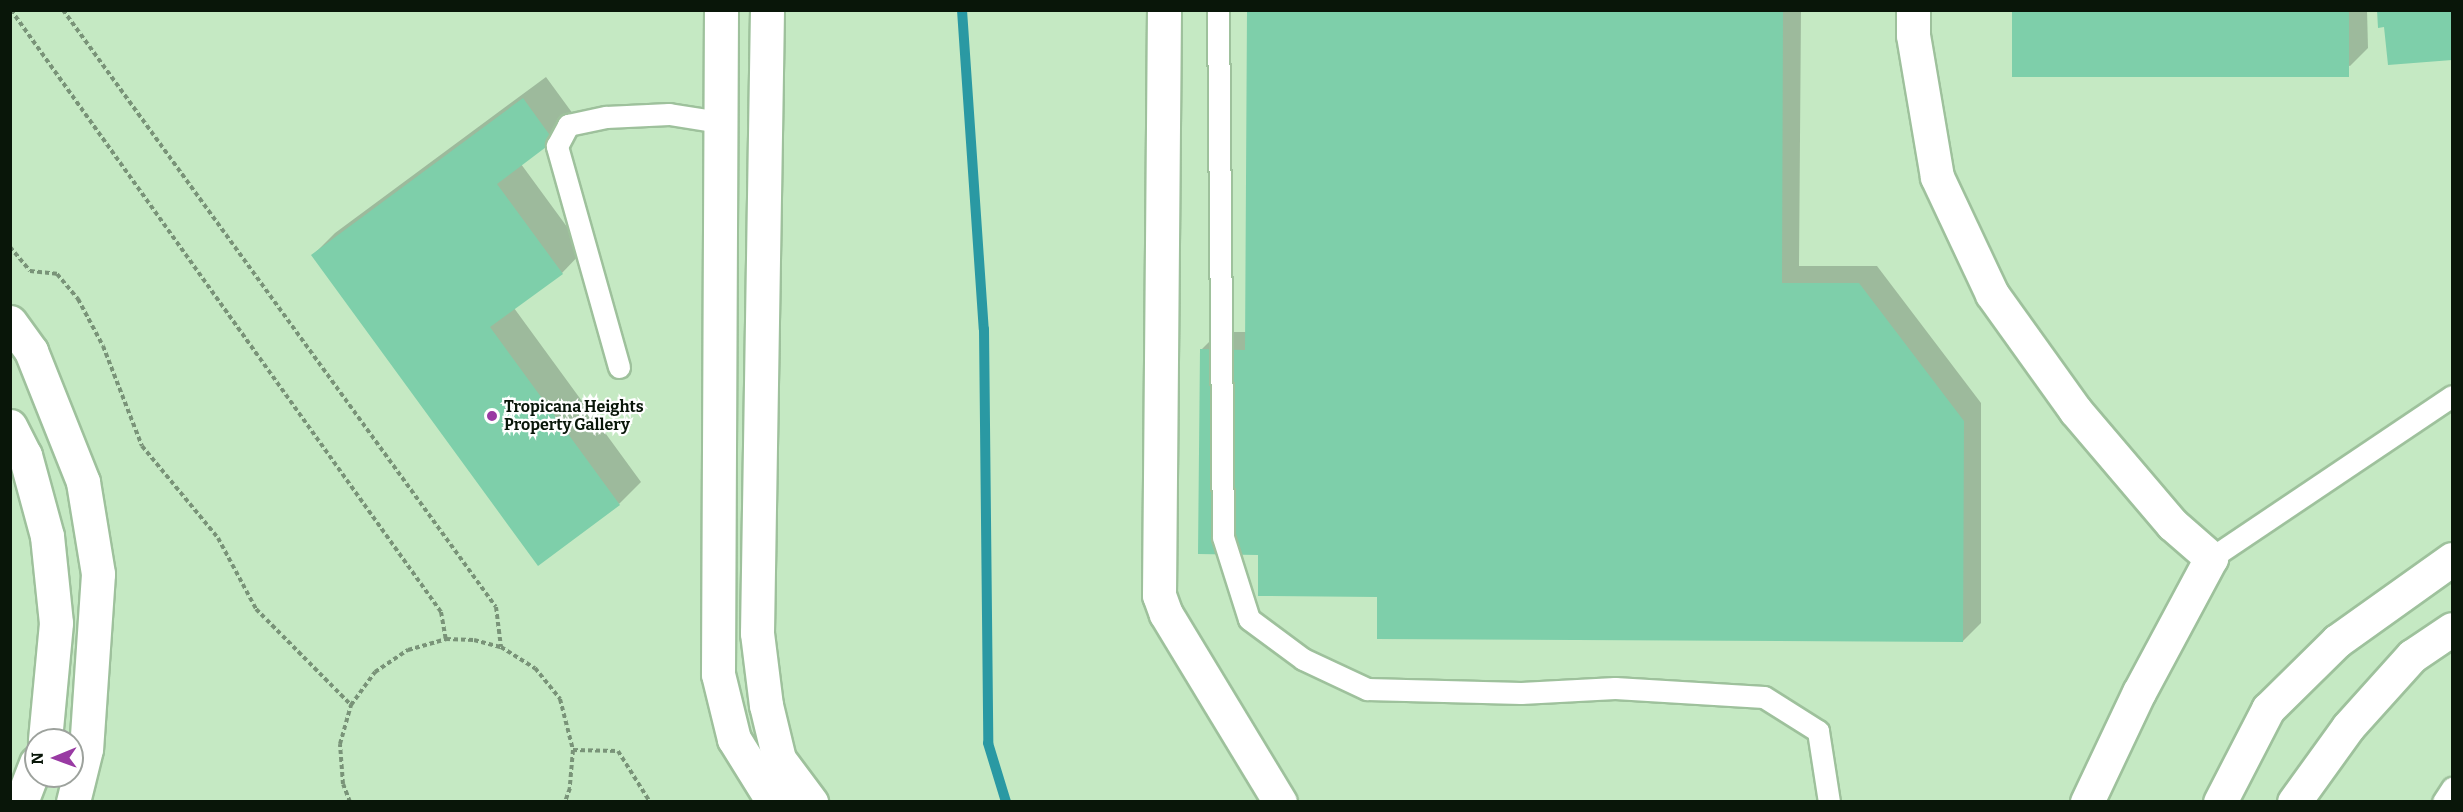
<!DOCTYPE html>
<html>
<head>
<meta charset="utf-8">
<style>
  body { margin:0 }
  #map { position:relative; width:2463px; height:812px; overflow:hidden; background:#c5e9c3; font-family:Bitter,serif }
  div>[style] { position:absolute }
  .shadow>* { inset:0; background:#0003 }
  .stream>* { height:10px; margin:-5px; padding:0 5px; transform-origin:5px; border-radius:5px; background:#2a99a3 }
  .building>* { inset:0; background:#7ecfaa; transform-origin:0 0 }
  .path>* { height:4px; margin-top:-2px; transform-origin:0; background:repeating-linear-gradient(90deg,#799378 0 4.5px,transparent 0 7.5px) }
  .roads { filter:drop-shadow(2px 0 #9ec19c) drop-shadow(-2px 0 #9ec19c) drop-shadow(0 2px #9ec19c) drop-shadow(0 -2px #9ec19c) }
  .service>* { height:21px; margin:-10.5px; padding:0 10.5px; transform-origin:10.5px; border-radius:10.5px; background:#fff }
  .minor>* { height:33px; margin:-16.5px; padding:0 16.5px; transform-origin:16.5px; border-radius:16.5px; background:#fff }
  .tertiary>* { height:33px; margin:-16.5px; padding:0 16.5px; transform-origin:16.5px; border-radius:16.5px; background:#fff }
  .dots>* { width:16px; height:16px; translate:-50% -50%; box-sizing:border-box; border:3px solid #fff; border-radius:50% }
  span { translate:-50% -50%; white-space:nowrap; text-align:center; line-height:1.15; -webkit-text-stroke:4.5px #fff; paint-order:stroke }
  .poi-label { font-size:16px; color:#091609; font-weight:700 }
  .left { translate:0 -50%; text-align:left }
  .frame { position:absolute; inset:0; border:12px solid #091609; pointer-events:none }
  .north { position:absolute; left:24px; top:728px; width:60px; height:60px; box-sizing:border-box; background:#fff; border:2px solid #9da29d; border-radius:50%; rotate:269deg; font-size:16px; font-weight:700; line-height:24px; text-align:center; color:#091609 }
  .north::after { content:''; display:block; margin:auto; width:21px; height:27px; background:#993aa3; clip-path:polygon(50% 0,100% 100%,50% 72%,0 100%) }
</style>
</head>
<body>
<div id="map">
  <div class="shadow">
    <div style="clip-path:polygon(1248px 10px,1801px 10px,1799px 266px,1877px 266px,1981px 403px,1981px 623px,1963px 641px,1378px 595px,1260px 553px,1201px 350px,1219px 332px,1246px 332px)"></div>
    <div style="clip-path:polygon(2013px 10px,2367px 10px,2368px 48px,2350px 66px)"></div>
    <div style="clip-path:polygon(2378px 10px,2452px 10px,2452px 58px,2389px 64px,2386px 25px)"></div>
    <div style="clip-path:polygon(546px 77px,576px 118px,521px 164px,584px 250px,562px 273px,514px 308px,641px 482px,619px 504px,313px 255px,335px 233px)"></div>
  </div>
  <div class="stream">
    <div style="left:962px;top:10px;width:320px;rotate:86.1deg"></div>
    <div style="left:984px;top:329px;width:414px;rotate:89.4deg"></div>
    <div style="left:988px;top:743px;width:62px;rotate:73deg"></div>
  </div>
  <div class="building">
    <div style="clip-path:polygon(1247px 10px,1783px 10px,1782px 283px,1859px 283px,1964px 421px,1963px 642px,1377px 639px,1377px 597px,1258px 596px,1258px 555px,1198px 554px,1200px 349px,1245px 350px)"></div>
    <div style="left:2012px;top:10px;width:337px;height:67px"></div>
    <div style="clip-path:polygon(2377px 10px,2452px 10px,2452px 60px,2388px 65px,2384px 27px,2378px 28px)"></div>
    <div style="clip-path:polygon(523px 98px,554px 141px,497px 184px,563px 274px,490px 327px,620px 505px,538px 566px,311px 255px)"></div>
  </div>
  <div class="path">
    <div style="left:11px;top:10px;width:740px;rotate:54.46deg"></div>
    <div style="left:441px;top:612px;width:27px;rotate:80deg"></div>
    <div style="left:63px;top:10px;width:737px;rotate:54.05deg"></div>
    <div style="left:496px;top:607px;width:40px;rotate:82.9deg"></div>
    <div style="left:10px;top:247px;width:31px;rotate:50deg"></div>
    <div style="left:30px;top:271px;width:27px;rotate:6deg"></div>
    <div style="left:57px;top:274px;width:33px;rotate:50deg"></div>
    <div style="left:78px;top:299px;width:53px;rotate:62deg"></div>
    <div style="left:103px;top:346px;width:107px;rotate:68.7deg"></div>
    <div style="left:142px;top:446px;width:119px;rotate:50.4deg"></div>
    <div style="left:218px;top:538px;width:81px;rotate:61.8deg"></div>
    <div style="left:256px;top:609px;width:135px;rotate:45.3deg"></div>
    <div style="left:573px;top:750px;width:45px;rotate:1.3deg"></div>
    <div style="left:618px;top:751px;width:60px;rotate:57.9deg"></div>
    <div style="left:350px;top:802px;width:19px;rotate:-111deg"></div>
    <div style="left:343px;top:784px;width:40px;rotate:-94.3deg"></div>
    <div style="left:340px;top:744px;width:41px;rotate:-74.2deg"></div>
    <div style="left:351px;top:705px;width:41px;rotate:-54deg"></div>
    <div style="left:375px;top:672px;width:40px;rotate:-34deg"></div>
    <div style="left:408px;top:650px;width:40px;rotate:-16deg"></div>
    <div style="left:446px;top:639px;width:28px;rotate:2deg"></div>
    <div style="left:474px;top:640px;width:28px;rotate:15deg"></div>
    <div style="left:501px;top:647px;width:40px;rotate:32deg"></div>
    <div style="left:535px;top:668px;width:40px;rotate:51deg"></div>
    <div style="left:560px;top:699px;width:53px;rotate:75.7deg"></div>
    <div style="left:573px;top:750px;width:38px;rotate:95deg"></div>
    <div style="left:570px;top:788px;width:15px;rotate:110deg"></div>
  </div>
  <div class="roads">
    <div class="service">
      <div style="left:1218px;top:10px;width:527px;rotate:89.46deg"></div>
      <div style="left:1223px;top:537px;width:86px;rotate:72.4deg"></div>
      <div style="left:1249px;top:619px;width:67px;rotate:36.5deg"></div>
      <div style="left:1303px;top:659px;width:71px;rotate:25.1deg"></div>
      <div style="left:1367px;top:689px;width:154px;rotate:1.5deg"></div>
      <div style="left:1521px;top:693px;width:94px;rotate:-3deg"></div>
      <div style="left:1615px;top:688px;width:149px;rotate:3.5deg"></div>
      <div style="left:1764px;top:697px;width:64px;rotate:32.2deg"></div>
      <div style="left:1818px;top:731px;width:72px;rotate:81.2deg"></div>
      <div style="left:619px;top:367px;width:230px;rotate:-105.7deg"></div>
      <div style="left:557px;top:146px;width:24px;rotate:-62deg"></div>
      <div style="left:568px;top:125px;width:39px;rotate:-12deg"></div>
      <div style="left:606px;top:117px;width:63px;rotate:-2.7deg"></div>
      <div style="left:669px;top:114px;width:52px;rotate:8.9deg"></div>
      <div style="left:2211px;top:558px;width:290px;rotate:-33.9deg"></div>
      <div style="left:2443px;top:802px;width:17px;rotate:-57deg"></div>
    </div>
    <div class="minor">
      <div style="left:1164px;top:10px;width:585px;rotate:90.49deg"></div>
      <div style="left:1159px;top:595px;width:20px;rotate:70deg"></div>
      <div style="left:1166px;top:614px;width:220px;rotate:58.8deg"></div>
      <div style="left:1913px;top:10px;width:25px;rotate:90deg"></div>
      <div style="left:1913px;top:35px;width:144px;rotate:80.4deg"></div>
      <div style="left:1937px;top:177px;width:129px;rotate:64.8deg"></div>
      <div style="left:1992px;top:294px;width:143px;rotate:54.4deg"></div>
      <div style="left:2075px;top:410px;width:150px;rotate:49.6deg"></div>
      <div style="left:2172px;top:524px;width:52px;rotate:41.1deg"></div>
      <div style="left:2211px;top:558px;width:152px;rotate:118.2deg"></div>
      <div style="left:2139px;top:692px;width:122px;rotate:115.3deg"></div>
    </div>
    <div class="tertiary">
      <div style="left:721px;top:10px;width:664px;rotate:90.26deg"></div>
      <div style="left:718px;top:674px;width:67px;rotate:76.2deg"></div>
      <div style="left:734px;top:739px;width:74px;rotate:58.2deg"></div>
      <div style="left:767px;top:10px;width:623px;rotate:90.92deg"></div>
      <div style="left:757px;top:633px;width:73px;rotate:82.9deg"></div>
      <div style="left:766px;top:705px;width:56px;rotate:76.5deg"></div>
      <div style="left:779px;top:759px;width:54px;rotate:53.3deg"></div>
      <div style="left:10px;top:322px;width:36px;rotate:54deg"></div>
      <div style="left:31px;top:351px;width:141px;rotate:68.3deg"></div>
      <div style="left:83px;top:482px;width:93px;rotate:80.7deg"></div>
      <div style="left:98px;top:574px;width:175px;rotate:93.9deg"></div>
      <div style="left:86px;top:749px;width:55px;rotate:103.8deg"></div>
      <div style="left:10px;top:426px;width:33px;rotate:63deg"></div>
      <div style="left:25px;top:455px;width:84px;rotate:74.8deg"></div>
      <div style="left:47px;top:536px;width:87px;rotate:84.1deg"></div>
      <div style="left:56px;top:623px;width:118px;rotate:95.4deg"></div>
      <div style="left:21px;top:802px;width:42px;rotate:-69deg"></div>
      <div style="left:2220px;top:802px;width:105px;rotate:-62.7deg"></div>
      <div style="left:2268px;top:709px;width:97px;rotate:-44.6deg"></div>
      <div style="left:2337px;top:641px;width:141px;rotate:-35.5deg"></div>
      <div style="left:2294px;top:802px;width:92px;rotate:-54.2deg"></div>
      <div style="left:2348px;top:727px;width:96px;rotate:-48deg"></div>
      <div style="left:2412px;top:656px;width:48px;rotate:-34deg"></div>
    </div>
  </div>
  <div class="dots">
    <div style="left:492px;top:416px;background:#993aa3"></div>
  </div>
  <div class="poi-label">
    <span class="left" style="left:504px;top:416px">Tropicana Heights<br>Property Gallery</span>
  </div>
  <div class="frame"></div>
  <div class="north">N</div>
</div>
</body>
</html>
